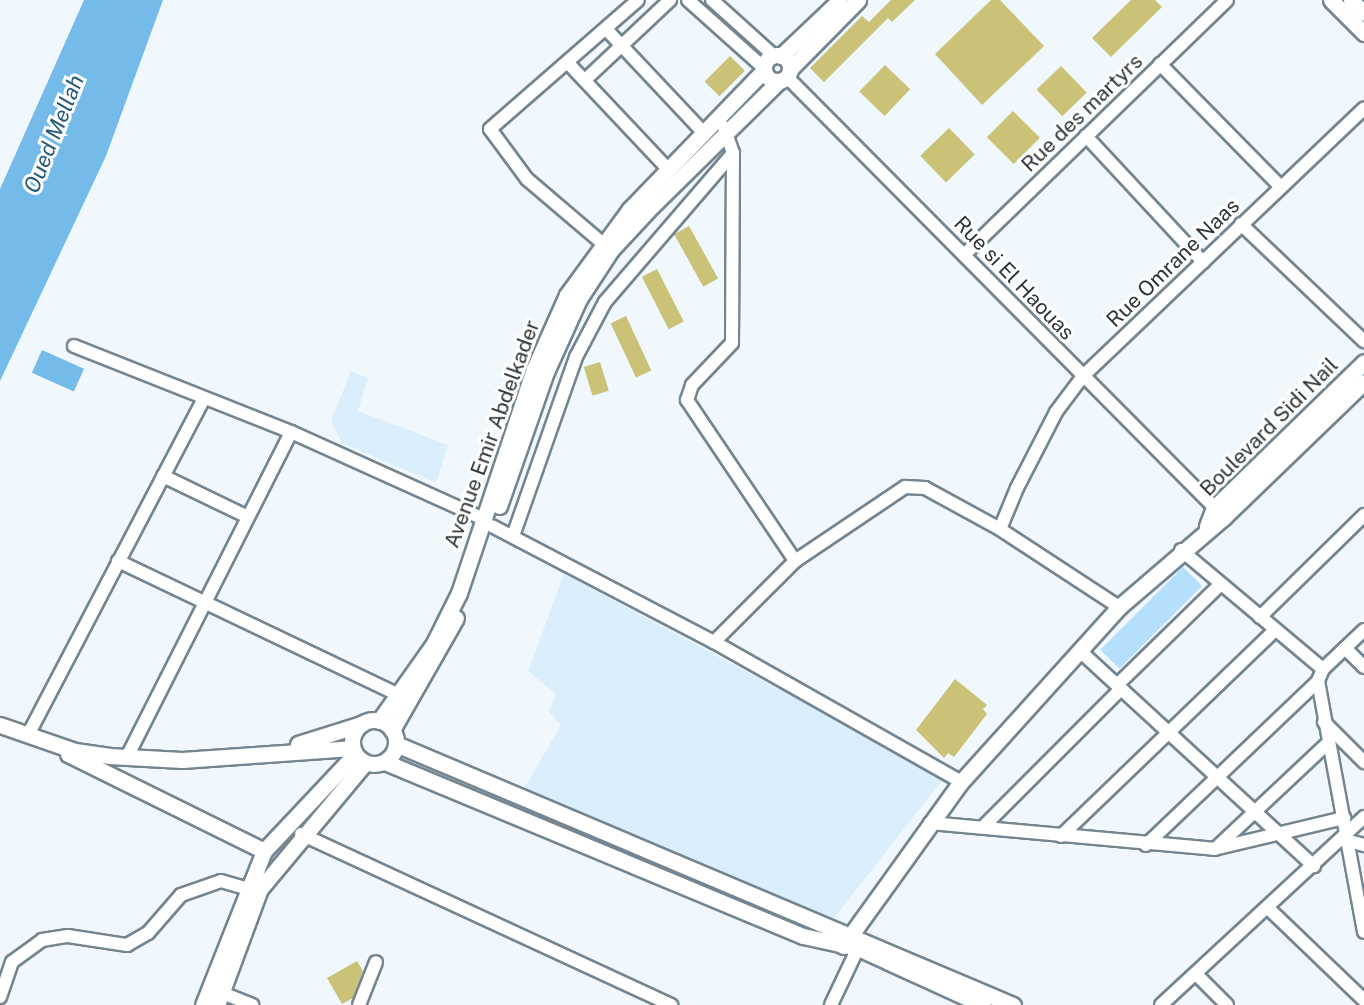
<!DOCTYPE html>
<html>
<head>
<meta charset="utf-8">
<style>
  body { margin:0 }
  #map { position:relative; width:1364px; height:1005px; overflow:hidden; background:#f1f8fd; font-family:"Public Sans",sans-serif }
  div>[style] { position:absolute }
  .built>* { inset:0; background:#daeefc }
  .green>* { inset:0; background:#b4e0fe; transform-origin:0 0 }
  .water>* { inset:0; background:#74bbe9; transform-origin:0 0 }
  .building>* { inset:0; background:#cac277; transform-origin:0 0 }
  .roads { filter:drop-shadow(2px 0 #748590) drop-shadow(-2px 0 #748590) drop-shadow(0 2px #748590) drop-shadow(0 -2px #748590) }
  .minor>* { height:12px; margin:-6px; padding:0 6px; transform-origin:6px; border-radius:6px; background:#fff }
  .major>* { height:15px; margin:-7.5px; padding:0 7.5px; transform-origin:7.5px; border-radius:7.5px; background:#fff }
  .major>.ring { margin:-7.5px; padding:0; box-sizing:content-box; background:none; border:15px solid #fff; border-radius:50% }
  span { translate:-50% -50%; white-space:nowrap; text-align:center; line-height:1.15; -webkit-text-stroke:6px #fff; paint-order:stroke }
  .street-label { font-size:21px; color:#2c3237 }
  .water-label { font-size:22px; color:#255a7a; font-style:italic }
</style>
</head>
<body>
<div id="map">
  <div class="built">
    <div style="clip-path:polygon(351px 371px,368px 378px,358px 411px,448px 445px,436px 483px,342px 443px,331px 421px)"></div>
    <div style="clip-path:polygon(564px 574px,944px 778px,834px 918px,522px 792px,561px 725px,549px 712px,556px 694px,528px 671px)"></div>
  </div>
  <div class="green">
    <div style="left:1183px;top:567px;width:27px;height:117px;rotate:45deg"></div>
  </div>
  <div class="water">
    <div style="clip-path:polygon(84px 0,163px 0,106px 156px,0 381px,0 189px)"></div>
    <div style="left:42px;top:350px;width:46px;height:25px;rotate:24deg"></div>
  </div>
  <div class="building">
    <div style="clip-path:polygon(891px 0,915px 0,892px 22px,888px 18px,824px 82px,810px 68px,862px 16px,869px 22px)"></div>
    <div style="clip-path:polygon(991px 0,1000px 0,1044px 46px,982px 105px,935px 54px)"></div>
    <div style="clip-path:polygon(1131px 0,1155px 0,1162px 7px,1111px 57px,1092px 38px)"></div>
    <div style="left:730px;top:56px;width:21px;height:36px;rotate:45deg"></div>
    <div style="left:885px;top:65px;width:35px;height:37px;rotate:44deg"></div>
    <div style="left:1061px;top:66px;width:37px;height:34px;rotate:46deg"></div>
    <div style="left:1013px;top:111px;width:38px;height:37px;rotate:45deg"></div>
    <div style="left:949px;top:128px;width:37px;height:40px;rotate:46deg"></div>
    <div style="left:689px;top:226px;width:60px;height:17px;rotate:61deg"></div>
    <div style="left:657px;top:269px;width:59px;height:17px;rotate:63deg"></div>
    <div style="left:626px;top:316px;width:60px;height:17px;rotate:65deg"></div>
    <div style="left:600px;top:362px;width:30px;height:17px;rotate:73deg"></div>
    <div style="clip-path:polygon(955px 679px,987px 705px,983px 709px,987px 714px,954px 757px,948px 753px,944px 758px,916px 730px)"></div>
    <div style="clip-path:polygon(357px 961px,363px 971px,353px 998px,342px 1004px,327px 978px)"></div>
  </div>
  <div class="roads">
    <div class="minor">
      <div style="left:688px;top:0;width:102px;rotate:41.8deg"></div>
      <div style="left:712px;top:0;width:82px;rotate:42deg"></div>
      <div style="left:606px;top:29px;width:144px;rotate:46.7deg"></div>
      <div style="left:568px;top:63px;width:146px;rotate:46.7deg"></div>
      <div style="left:1160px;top:64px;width:171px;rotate:45.5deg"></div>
      <div style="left:787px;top:77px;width:613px;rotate:45.2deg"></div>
      <div style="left:585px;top:80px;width:117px;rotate:-43.3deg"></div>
      <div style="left:724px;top:127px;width:28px;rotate:71deg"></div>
      <div style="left:733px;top:153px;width:190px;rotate:90.3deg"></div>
      <div style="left:732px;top:343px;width:58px;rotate:133.6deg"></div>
      <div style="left:692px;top:385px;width:16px;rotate:108deg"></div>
      <div style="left:687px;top:400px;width:194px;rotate:56.1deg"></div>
      <div style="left:1086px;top:136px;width:172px;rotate:47.1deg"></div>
      <div style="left:1241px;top:224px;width:170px;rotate:43.6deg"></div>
      <div style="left:601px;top:242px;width:97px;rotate:-139.6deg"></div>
      <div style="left:527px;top:179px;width:62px;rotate:-126.5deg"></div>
      <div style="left:490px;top:129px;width:196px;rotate:-41.1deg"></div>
      <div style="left:964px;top:255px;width:366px;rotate:-44.1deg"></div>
      <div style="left:74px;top:346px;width:233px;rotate:21.6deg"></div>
      <div style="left:291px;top:432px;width:212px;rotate:24.3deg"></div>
      <div style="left:163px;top:476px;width:94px;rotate:25.8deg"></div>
      <div style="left:492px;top:526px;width:250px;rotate:27.6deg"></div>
      <div style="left:714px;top:642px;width:284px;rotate:29.5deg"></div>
      <div style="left:513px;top:536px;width:190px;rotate:-70.6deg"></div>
      <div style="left:576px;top:357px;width:62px;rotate:-62.2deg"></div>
      <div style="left:605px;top:302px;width:196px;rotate:-49.3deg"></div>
      <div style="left:1181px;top:550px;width:185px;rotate:40deg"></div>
      <div style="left:118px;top:561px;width:311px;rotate:25.5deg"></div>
      <div style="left:1119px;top:607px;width:142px;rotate:-146.8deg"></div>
      <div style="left:1000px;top:529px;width:44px;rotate:-67.5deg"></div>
      <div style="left:1017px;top:488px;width:85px;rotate:-62.8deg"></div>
      <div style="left:1056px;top:412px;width:45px;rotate:-53.1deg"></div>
      <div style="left:1083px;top:376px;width:388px;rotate:-43.6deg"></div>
      <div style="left:1260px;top:617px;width:146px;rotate:-44.4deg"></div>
      <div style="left:1364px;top:630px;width:57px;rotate:136.4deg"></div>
      <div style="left:1323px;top:669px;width:13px;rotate:113deg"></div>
      <div style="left:1318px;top:681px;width:255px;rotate:79.6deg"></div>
      <div style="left:714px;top:642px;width:115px;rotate:-45deg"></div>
      <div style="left:795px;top:561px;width:133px;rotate:-33.9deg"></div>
      <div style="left:905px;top:487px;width:20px;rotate:3deg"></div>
      <div style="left:925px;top:488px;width:85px;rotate:28.7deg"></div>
      <div style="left:1345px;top:648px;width:27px;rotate:45deg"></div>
      <div style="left:1080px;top:651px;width:318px;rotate:42.6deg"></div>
      <div style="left:1117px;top:685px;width:145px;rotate:-44.2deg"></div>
      <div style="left:1324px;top:722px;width:57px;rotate:45deg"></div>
      <div style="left:28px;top:735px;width:380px;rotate:-62.4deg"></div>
      <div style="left:127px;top:757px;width:364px;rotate:-63.2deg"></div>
      <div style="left:930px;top:823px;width:285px;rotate:5.2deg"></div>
      <div style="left:1214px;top:849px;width:134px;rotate:-13.4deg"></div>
      <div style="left:983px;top:827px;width:195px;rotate:-45deg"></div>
      <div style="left:301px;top:834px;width:408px;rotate:24.8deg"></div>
      <div style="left:1061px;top:836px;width:297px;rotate:-43.9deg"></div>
      <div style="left:1349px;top:841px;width:16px;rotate:15deg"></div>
      <div style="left:1146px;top:845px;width:238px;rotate:-43.6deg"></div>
      <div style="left:1215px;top:849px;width:154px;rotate:-43.2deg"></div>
      <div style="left:1269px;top:909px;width:132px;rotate:43.8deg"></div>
      <div style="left:1198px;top:976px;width:41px;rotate:45deg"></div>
      <div style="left:220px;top:992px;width:35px;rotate:22deg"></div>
      <div style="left:0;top:997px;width:37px;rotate:-71deg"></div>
      <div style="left:12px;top:962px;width:37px;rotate:-36deg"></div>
      <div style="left:42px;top:940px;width:26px;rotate:-9deg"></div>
      <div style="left:68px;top:936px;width:60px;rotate:8.7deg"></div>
      <div style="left:127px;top:945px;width:24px;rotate:-30deg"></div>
      <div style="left:148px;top:933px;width:50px;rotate:-49deg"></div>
      <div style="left:181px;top:895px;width:42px;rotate:-19.3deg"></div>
      <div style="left:221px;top:881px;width:26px;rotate:16deg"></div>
      <div style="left:359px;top:1005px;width:46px;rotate:-68.4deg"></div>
      <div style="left:831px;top:1005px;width:63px;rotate:-64.7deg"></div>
      <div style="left:1161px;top:1005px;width:277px;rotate:-42.8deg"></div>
    </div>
    <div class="major">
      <div style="left:1331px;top:0;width:47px;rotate:45deg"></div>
      <div style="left:1351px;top:0;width:18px;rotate:45deg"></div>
      <div class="ring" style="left:764px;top:55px;width:11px;height:11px"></div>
      <div style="left:781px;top:56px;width:81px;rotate:-43.5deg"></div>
      <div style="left:790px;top:69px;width:97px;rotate:-45.4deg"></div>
      <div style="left:499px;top:506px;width:142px;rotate:-70.7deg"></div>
      <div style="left:546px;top:372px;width:80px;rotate:-65.7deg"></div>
      <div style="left:579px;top:299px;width:59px;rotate:-56.9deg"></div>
      <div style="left:611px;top:250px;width:54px;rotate:-47.2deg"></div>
      <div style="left:648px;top:210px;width:184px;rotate:-44.6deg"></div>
      <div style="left:1207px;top:526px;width:19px;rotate:-69deg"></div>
      <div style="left:1214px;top:508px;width:209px;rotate:-44.2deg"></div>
      <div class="ring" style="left:352px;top:720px;width:29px;height:29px"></div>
      <div style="left:379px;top:721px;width:93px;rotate:-54.6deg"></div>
      <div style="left:433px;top:645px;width:58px;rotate:-63.4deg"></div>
      <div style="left:459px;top:593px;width:236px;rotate:-71.5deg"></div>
      <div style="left:534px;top:369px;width:81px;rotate:-66deg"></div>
      <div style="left:567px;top:295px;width:107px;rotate:-53.8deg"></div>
      <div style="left:630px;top:209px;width:193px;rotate:-46deg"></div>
      <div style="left:0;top:725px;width:79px;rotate:19.1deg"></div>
      <div style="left:75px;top:751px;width:34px;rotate:8deg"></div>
      <div style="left:109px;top:756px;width:73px;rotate:3.1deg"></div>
      <div style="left:182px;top:760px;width:170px;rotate:-4deg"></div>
      <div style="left:392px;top:730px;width:129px;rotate:-60.3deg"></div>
      <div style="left:298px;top:744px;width:66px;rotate:-17.6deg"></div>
      <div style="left:396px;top:744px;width:670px;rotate:22.93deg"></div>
      <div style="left:68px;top:754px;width:219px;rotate:26.3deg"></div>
      <div style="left:385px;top:762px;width:453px;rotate:22.6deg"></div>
      <div style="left:803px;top:936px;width:56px;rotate:12.3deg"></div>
      <div style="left:858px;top:948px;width:137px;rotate:24.5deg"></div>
      <div style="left:843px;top:946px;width:202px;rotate:-54.3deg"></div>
      <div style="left:961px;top:782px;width:236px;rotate:-47.9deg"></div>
      <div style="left:1119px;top:607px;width:138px;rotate:-40.6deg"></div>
      <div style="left:1224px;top:517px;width:194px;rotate:-44deg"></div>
      <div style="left:203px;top:1005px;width:166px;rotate:-68.4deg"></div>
      <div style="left:264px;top:851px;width:133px;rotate:-46.8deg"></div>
      <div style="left:217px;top:1005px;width:124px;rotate:-69.7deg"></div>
      <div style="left:260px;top:889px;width:164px;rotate:-50.2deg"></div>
    </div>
  </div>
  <div class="street-label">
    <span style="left:1082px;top:113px;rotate:-44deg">Rue des martyrs</span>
    <span style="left:1173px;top:263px;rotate:-44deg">Rue Omrane Naas</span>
    <span style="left:1014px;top:278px;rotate:46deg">Rue si El Haouas</span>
    <span style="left:1269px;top:427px;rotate:-45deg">Boulevard Sidi Nail</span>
    <span style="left:492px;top:434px;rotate:-70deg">Avenue Emir Abdelkader</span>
  </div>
  <div class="water-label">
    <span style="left:54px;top:134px;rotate:-68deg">Oued Mellah</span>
  </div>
</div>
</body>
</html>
